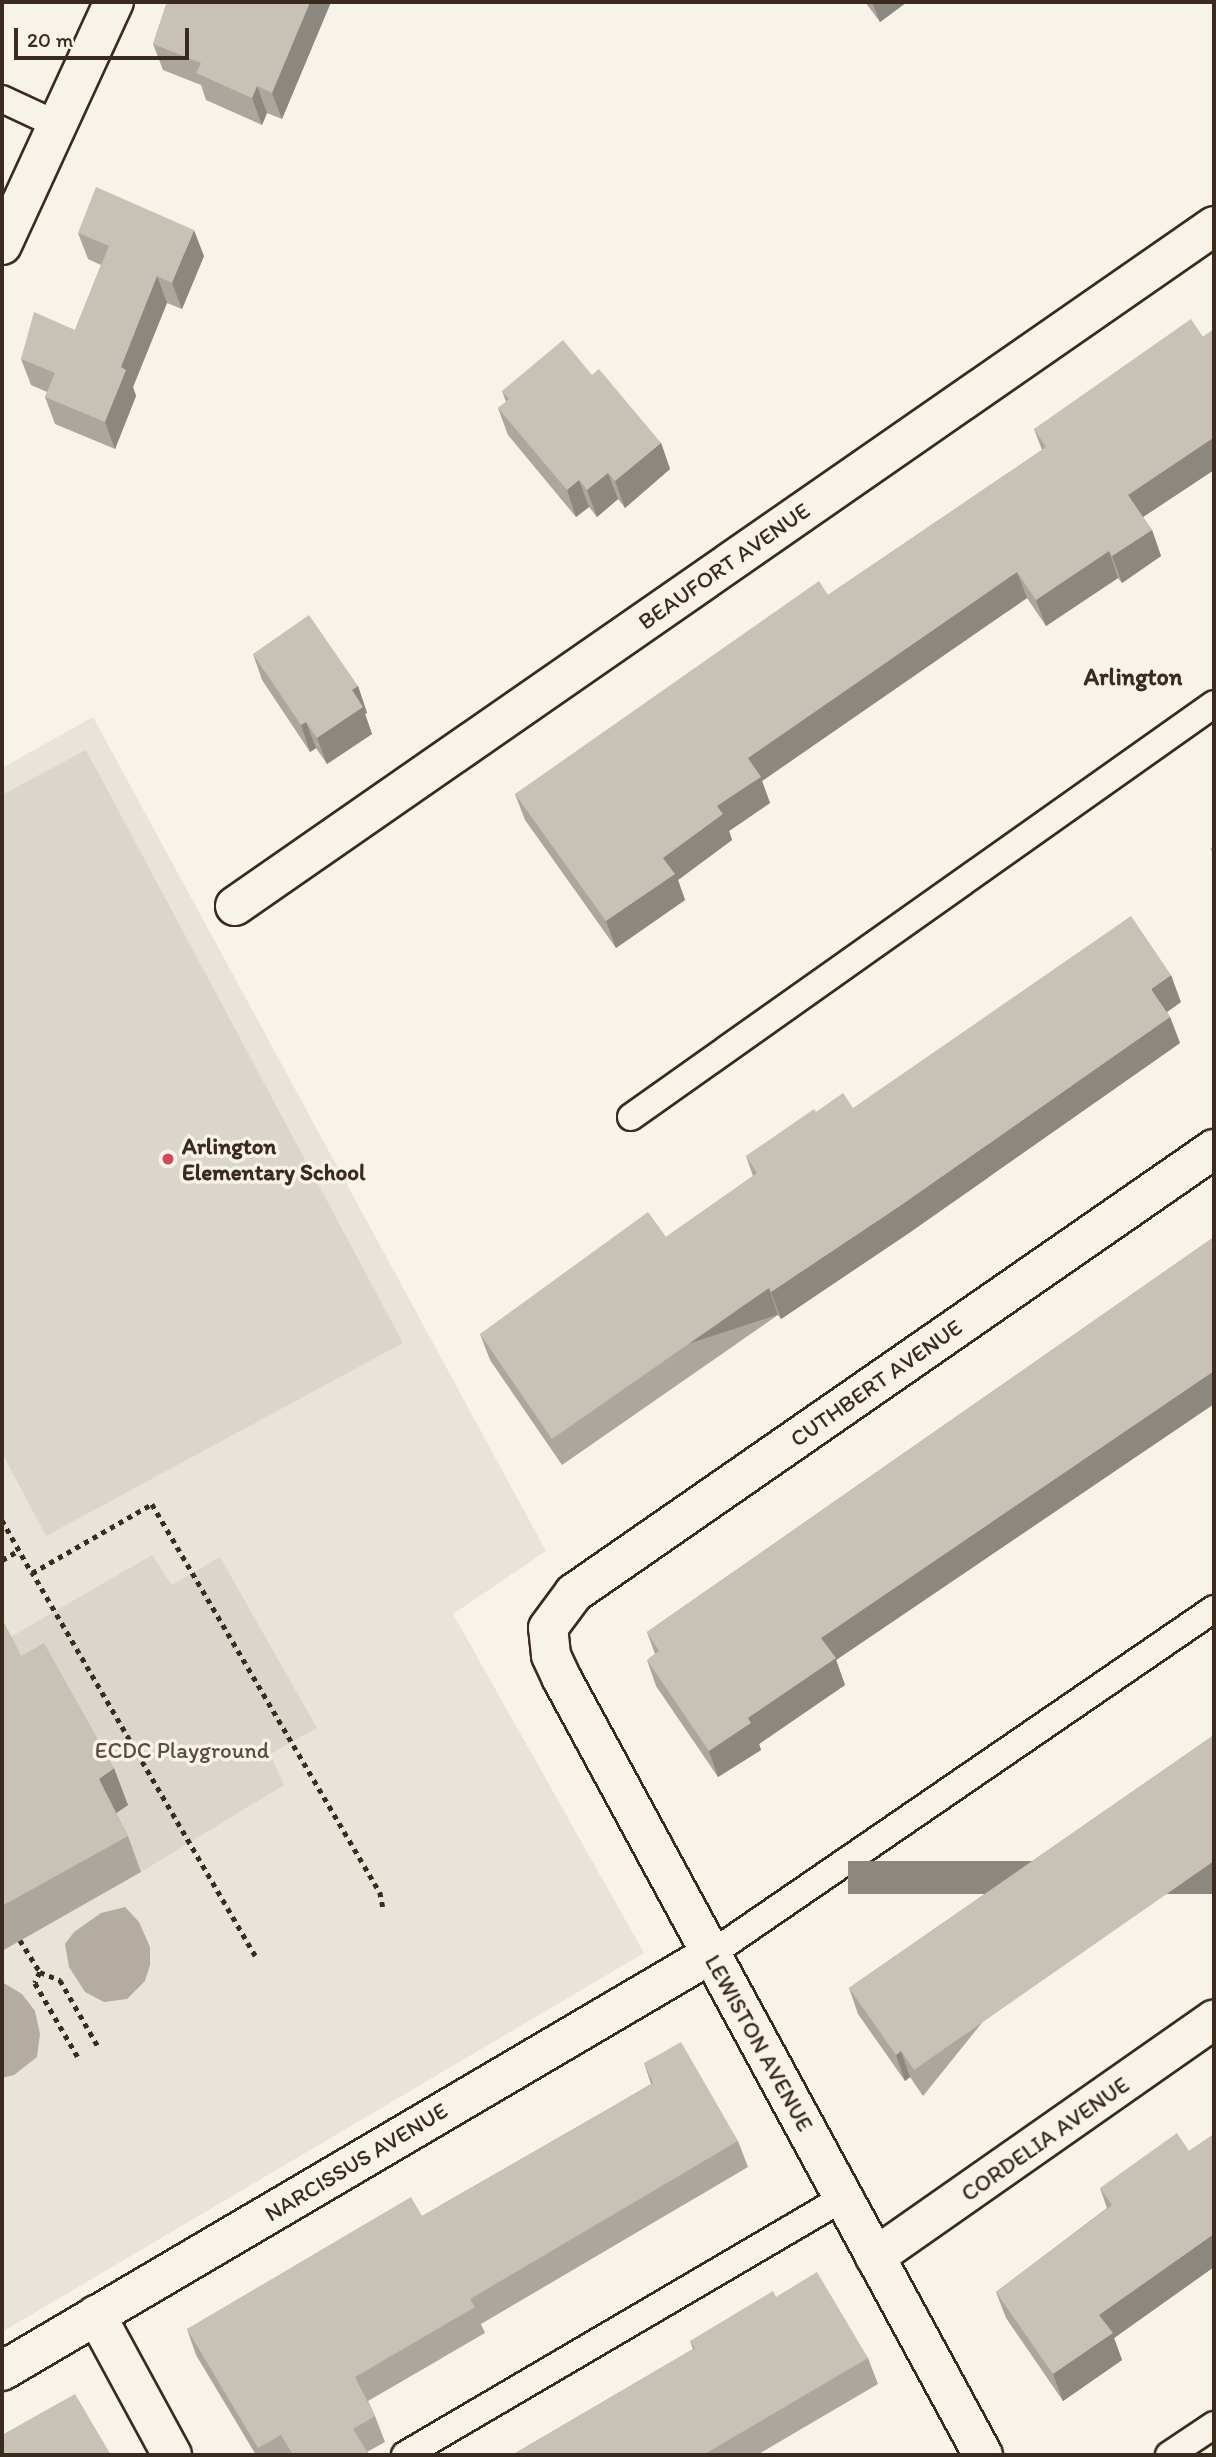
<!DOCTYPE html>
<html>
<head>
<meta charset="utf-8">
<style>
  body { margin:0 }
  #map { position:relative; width:1216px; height:2457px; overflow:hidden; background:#f7f3e8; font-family:Itim,sans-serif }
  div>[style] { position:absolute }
  .built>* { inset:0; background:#e9e4d9 }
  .green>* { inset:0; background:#dbd6cb }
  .water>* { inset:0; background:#b4aca0 }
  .path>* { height:4.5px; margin-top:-2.25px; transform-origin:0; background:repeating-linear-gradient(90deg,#3b2a1e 0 5px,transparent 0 10px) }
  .roads { filter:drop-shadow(2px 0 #3b2a1e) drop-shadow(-2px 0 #3b2a1e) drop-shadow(0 2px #3b2a1e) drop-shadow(0 -2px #3b2a1e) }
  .lane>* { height:26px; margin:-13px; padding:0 13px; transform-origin:13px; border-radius:13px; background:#f7f3e8 }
  .street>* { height:38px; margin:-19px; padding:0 19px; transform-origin:19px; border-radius:19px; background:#f7f3e8 }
  .wall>* { inset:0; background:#aca69d }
  .shaded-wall>* { inset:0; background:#8c877f; transform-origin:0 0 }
  .building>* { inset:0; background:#c8c1b6 }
  .dots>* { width:19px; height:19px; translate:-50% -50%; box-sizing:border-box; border:4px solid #f7f3e8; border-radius:50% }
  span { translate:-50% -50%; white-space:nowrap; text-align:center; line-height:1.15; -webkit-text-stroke:7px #f7f3e8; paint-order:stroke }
  .street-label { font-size:23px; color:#3b2a1e }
  .poi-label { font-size:23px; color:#3b2a1e; font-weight:700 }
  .left { translate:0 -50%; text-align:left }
  .park-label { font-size:23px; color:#5b4c41 }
  .neighbourhood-label { font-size:24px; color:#3b2a1e; font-weight:700 }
  .frame { position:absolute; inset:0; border:4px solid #3b2a1e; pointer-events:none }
  .scale { position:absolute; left:14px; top:28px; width:175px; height:32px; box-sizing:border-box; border:4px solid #3b2a1e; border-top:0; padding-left:9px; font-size:21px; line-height:24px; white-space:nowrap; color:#3b2a1e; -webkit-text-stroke:5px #f7f3e8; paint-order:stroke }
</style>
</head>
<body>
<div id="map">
  <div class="built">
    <div style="clip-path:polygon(93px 717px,546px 1551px,453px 1614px,644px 1953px,2px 2332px,2px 768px)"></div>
  </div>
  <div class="green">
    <div style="clip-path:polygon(86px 750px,403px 1343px,46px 1536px,2px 1453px,2px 795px)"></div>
    <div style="clip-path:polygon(152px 1555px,172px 1585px,220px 1557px,317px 1728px,270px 1754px,284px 1785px,141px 1872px,112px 1815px,128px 1804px,34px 1693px,7px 1639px)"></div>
  </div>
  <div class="water">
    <div style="clip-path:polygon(125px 1907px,139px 1922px,150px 1947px,150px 1965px,145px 1981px,127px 1999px,104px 2002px,85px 1992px,69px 1967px,65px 1944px,74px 1932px,101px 1913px)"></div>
    <div style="clip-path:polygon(2px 1982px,22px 1994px,35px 2011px,40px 2034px,37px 2057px,14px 2075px,2px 2078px)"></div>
  </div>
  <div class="path">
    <div style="left:2px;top:1520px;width:61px;rotate:60.5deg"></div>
    <div style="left:2px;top:1560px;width:20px;rotate:-30deg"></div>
    <div style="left:20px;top:1940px;width:38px;rotate:58deg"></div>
    <div style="left:40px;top:1972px;width:12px;rotate:114deg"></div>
    <div style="left:35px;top:1983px;width:88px;rotate:59.9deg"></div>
    <div style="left:255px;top:1956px;width:443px;rotate:-120.2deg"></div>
    <div style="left:32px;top:1573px;width:138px;rotate:-29.9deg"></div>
    <div style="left:152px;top:1504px;width:450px;rotate:59.6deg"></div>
    <div style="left:380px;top:1892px;width:15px;rotate:79deg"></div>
    <div style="left:40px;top:1972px;width:22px;rotate:22deg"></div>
    <div style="left:60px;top:1980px;width:78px;rotate:60.2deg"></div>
  </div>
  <div class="roads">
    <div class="lane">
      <div style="left:2px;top:99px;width:62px;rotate:24.9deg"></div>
      <div style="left:631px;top:1117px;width:714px;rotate:-35.31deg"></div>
      <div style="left:711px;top:1954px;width:610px;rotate:-34.45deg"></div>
      <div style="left:405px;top:2455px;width:508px;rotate:-30.4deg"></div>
      <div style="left:1169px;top:2455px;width:54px;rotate:-33.7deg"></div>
    </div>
    <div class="street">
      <div style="left:2px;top:245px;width:268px;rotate:-65.3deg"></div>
      <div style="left:235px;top:906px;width:1192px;rotate:-34.78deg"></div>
      <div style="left:875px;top:2257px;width:414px;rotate:-35deg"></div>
      <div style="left:96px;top:2315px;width:159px;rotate:61.5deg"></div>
      <div style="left:2px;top:2371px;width:823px;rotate:-30.46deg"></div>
      <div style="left:983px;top:2455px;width:883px;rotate:-118.48deg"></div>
      <div style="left:562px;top:1679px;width:26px;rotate:-115deg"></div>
      <div style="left:551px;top:1655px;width:27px;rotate:-96deg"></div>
      <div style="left:548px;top:1628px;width:44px;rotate:-53.4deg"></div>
      <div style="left:574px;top:1593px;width:779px;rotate:-34.75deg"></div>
    </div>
  </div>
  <div class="wall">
    <div style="clip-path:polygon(167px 2px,331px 2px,282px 119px,267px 113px,262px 125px,206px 100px,201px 85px,163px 70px,153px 44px)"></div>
    <div style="clip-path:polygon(865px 2px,907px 2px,880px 22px)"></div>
    <div style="clip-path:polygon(78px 233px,204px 256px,182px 309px,167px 303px,133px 387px,136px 396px,115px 449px,55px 424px,45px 397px,47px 392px,31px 385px,21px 359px,75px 330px,101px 265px,88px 259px)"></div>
    <div style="clip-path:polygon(1214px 329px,1214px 470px,1143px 517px,1152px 530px,1161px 556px,1122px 583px,1118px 578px,1046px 626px,1027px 598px,762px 781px,770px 803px,729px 831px,732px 840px,678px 880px,685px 900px,616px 948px,525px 820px,515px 794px,828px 595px,1042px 450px,1034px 429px,1203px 337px)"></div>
    <div style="clip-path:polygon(592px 375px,661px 443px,670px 469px,625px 508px,618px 499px,597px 517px,589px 507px,576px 517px,508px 435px,498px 408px,506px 402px,502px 391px)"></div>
    <div style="clip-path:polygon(253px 654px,358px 686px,367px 713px,365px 714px,372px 734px,327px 764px,316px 748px,310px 752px,262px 680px)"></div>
    <div style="clip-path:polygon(1181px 1002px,1167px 1012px,1170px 1017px,1180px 1043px,909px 1233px,781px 1319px,778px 1315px,562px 1465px,490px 1360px,480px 1334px,666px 1237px,753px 1176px,746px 1156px,816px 1112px,853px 1108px)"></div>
    <div style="clip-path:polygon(1214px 1237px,1214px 1404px,836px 1660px,845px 1685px,759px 1744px,761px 1750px,718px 1777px,656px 1686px,647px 1660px,655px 1654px,647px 1632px)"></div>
    <div style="clip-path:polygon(2px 1619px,21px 1656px,128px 1805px,116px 1813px,128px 1836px,141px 1872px,2px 1951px)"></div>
    <div style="clip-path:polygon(1214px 1735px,923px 2096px,910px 2077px,905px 2081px,858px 2014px,849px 1988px)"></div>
    <div style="clip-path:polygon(644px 2063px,738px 2141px,748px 2167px,481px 2324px,485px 2333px,368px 2401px,375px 2416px,385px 2442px,367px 2452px,369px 2455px,256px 2455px,196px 2355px,187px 2329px,422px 2216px,610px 2108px,651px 2084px)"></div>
    <div style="clip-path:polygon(1214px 2134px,1214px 2267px,1114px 2338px,1122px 2360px,1063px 2401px,1006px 2318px,996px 2292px,1107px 2208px,1100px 2188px,1189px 2151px)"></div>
    <div style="clip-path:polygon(776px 2297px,868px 2358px,878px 2384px,757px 2455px,512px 2455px,693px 2349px,690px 2341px)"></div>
  </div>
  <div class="shaded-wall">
    <div style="clip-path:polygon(310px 2px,331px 2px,282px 119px,272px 93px)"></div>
    <div style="clip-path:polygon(872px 2px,907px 2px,880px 22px)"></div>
    <div style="clip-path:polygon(257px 86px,267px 113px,262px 125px,252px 98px)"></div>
    <div style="clip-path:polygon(194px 230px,204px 256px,182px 309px,172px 283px)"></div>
    <div style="clip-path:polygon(157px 276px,167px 303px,133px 387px,136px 396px,115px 449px,105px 422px,121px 367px)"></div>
    <div style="clip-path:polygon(1213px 438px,1214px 442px,1214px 470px,1137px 521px,1128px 495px)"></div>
    <div style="clip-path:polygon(661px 443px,670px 469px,625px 508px,615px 481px)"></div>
    <div style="clip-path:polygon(608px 473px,618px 499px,597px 517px,587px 490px)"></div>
    <div style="clip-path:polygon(579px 480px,589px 507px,576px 517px,567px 490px)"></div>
    <div style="clip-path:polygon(1152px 530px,1161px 556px,1122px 583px,1112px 556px)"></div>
    <div style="clip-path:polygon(1109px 551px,1118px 578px,1046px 626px,1036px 600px)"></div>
    <div style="clip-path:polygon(1017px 572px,1027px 598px,762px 781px,770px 803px,729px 831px,732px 840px,678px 880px,685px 900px,616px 948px,606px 921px,663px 858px,717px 806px,748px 758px)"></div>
    <div style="clip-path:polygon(358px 686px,367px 713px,365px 714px,372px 734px,327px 764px,317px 738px,352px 690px)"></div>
    <div style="clip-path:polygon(306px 722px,316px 748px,310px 752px,301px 725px)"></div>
    <div style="clip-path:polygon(1171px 975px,1181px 1002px,1161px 1016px,1151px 989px)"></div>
    <div style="clip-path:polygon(1170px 1017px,1180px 1043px,909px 1233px,781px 1319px,771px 1292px)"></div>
    <div style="left:769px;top:1288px;width:28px;height:264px;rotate:72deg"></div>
    <div style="clip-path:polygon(1214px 1371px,1214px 1404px,836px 1660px,845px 1685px,759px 1744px,761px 1750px,718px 1777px,709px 1751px,748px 1718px,821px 1638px)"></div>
    <div style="clip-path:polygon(114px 1768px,128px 1805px,112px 1816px,99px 1779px)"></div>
    <div style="left:1214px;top:1861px;width:33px;height:366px;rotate:90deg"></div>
    <div style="clip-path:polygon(901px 2051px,910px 2077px,905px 2081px,896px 2055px)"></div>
    <div style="clip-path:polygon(1214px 2234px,1214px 2267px,1114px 2338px,1122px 2360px,1063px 2401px,1053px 2374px,1099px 2315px)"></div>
  </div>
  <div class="building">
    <div style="clip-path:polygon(167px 2px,310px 2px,272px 93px,257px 86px,252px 98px,196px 73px,201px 63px,153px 44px)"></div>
    <div style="clip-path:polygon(96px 187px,194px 230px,172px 283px,157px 276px,121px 367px,126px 370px,105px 422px,45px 397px,55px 373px,21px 359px,34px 312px,75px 330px,109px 246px,78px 233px)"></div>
    <div style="clip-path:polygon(1191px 319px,1203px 337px,1214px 329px,1214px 440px,1213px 438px,1128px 495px,1152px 530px,1112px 556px,1109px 551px,1036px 600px,1017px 572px,748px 758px,761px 777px,717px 806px,723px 814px,663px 858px,675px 874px,606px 921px,515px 794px,819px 581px,828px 595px,1046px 447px,1034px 429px)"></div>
    <div style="clip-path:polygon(563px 340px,592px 375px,599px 369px,661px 443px,615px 481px,608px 473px,587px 490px,579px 480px,567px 490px,498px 408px,509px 399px,502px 391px)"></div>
    <div style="clip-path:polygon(309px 615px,358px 686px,352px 690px,363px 707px,317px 738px,306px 722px,301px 725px,253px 654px)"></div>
    <div style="clip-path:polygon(1214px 846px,1214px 854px,1210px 849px)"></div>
    <div style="clip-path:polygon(1131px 916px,1171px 975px,1151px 989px,1170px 1017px,900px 1206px,771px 1292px,769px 1288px,552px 1439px,480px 1334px,648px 1212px,666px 1237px,757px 1173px,746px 1156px,814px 1109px,816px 1112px,843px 1093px,853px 1108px)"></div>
    <div style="clip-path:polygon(1214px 1237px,1214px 1371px,821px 1638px,836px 1658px,748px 1718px,751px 1723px,709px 1751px,647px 1660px,659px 1651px,647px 1632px)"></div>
    <div style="clip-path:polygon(2px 1619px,21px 1656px,44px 1643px,114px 1768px,99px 1779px,128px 1836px,2px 1906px)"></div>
    <div style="clip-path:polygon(1214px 1735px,1214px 1861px,914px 2070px,901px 2051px,896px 2055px,849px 1988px)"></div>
    <div style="clip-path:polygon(681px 2042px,738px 2141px,470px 2299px,475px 2307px,355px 2377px,375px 2416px,353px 2429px,369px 2455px,293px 2455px,281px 2435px,258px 2448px,187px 2329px,411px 2197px,422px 2216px,610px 2108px,653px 2083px,644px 2063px)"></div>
    <div style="clip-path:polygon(1177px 2133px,1189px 2151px,1214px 2134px,1214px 2234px,1099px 2315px,1113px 2333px,1053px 2374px,996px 2292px,1112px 2205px,1100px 2188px)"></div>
    <div style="clip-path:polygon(817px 2272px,868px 2358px,703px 2455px,512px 2455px,695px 2348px,690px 2341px,773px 2291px,776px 2297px)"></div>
    <div style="clip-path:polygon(75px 2394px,111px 2455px,2px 2455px,2px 2435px)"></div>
  </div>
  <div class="dots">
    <div style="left:168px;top:1159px;background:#d1495b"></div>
  </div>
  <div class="street-label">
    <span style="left:724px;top:566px;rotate:-35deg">BEAUFORT AVENUE</span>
    <span style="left:876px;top:1383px;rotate:-35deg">CUTHBERT AVENUE</span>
    <span style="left:759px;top:2043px;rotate:61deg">LEWISTON AVENUE</span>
    <span style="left:1045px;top:2139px;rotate:-35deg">CORDELIA AVENUE</span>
    <span style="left:356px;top:2162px;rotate:-31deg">NARCISSUS AVENUE</span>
  </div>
  <div class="poi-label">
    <span class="left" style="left:182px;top:1159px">Arlington<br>Elementary School</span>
  </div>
  <div class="park-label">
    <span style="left:182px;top:1750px">ECDC Playground</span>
  </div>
  <div class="neighbourhood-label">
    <span style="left:1133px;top:677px">Arlington</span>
  </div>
  <div class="frame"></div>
  <div class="scale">20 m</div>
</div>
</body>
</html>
